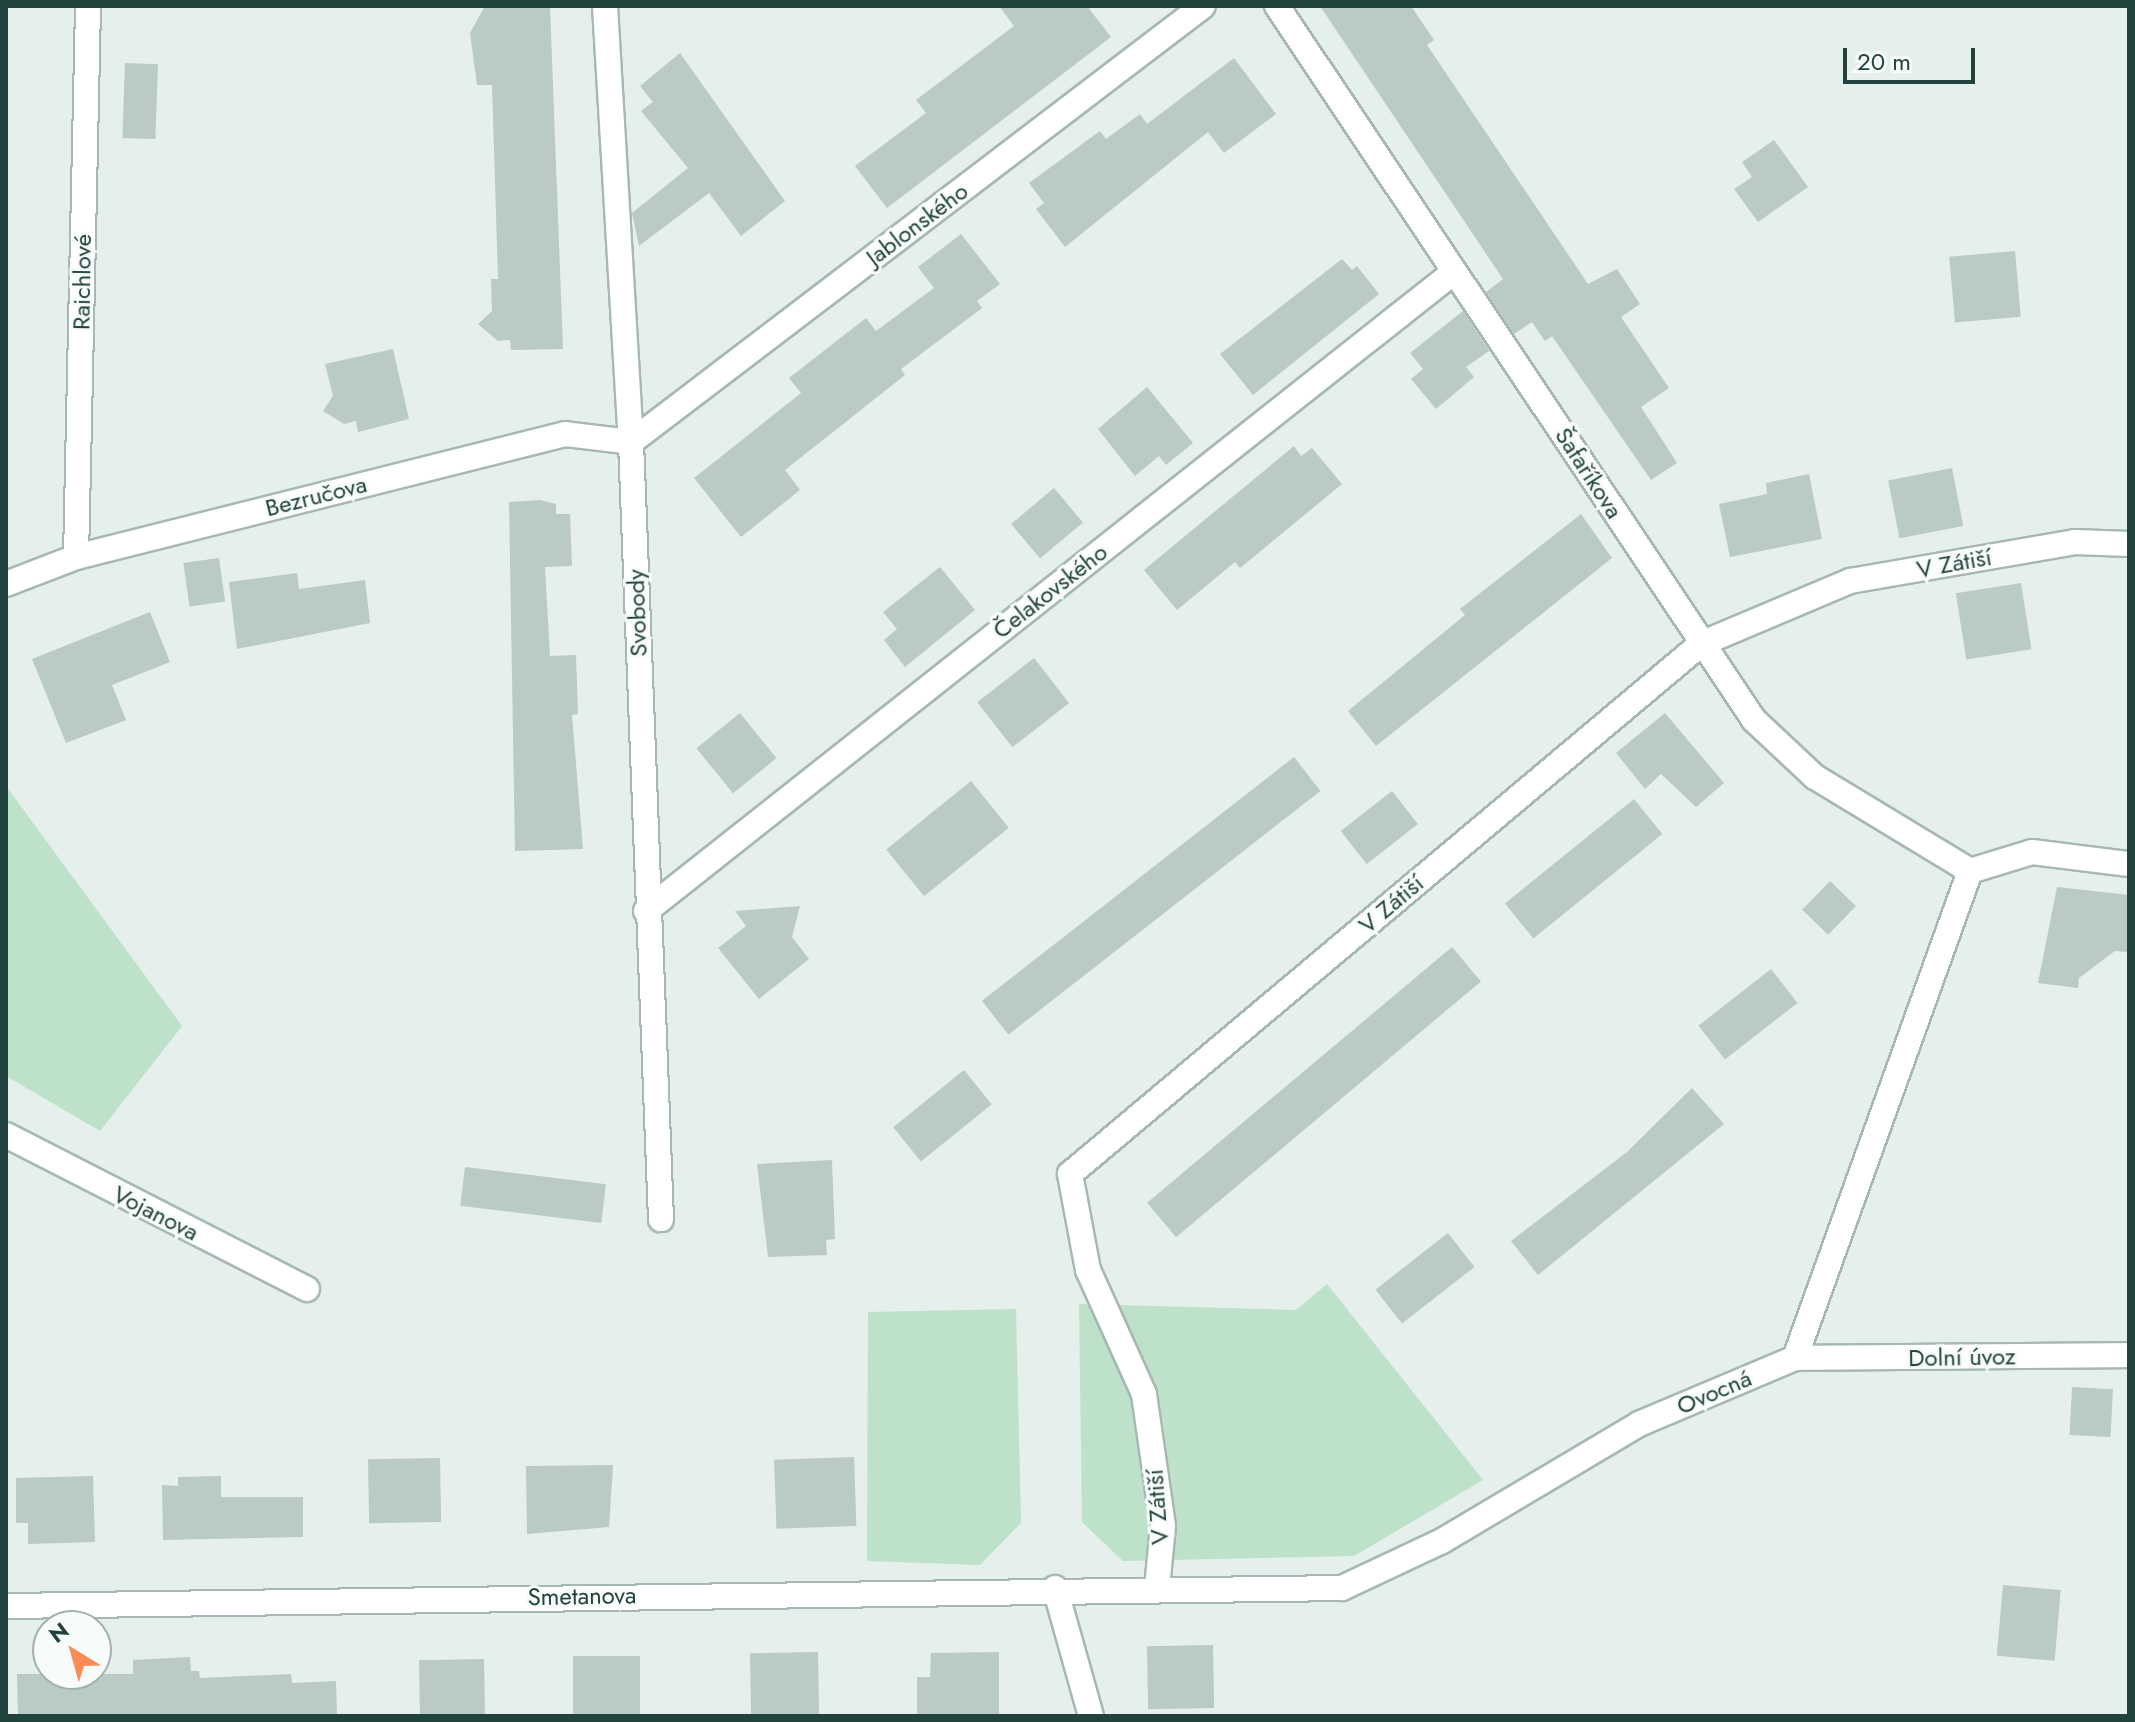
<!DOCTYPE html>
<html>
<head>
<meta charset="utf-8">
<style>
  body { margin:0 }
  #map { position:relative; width:2135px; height:1722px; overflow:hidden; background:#e5efec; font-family:Jost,sans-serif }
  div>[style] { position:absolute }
  .green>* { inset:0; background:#bde1c9 }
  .building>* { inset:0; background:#bacac5; transform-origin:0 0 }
  .roads { filter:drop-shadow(2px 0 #a7b8b4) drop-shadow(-2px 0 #a7b8b4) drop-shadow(0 2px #a7b8b4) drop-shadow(0 -2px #a7b8b4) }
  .minor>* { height:24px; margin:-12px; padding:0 12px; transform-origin:12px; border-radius:12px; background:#fff }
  span { translate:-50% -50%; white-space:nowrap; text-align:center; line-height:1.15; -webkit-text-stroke:6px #f7fbf9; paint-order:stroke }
  .street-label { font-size:24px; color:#22433d }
  .frame { position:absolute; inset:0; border:8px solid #22433d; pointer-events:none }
  .north { position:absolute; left:32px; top:1610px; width:80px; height:80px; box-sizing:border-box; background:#f7fbf9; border:2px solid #a2b1ae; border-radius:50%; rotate:323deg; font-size:22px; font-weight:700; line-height:32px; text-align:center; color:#22433d }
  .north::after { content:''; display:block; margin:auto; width:28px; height:36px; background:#fb8b57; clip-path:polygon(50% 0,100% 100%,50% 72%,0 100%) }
  .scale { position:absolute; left:1843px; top:48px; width:132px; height:36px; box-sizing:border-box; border:4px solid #22433d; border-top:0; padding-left:10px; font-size:24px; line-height:28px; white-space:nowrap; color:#22433d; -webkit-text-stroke:6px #f7fbf9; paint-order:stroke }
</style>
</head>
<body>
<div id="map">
  <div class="green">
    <div style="clip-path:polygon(6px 786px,182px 1026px,100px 1131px,6px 1076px)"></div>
    <div style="clip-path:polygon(1327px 1284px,1483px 1480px,1354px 1556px,1123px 1561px,1082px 1522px,1079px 1304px,1296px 1310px)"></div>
    <div style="clip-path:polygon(1016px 1309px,1021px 1523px,980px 1565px,867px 1561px,868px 1312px)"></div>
  </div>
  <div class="building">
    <div style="clip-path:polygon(485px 6px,550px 6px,563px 349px,511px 350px,510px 340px,498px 341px,478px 324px,492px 311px,491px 279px,498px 279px,492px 85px,477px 85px,470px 33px)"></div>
    <div style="clip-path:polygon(999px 6px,1087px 6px,1111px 37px,887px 208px,855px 166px,926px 113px,916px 100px,1014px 26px)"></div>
    <div style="clip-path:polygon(1320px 6px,1411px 6px,1434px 40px,1427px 45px,1588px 284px,1617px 269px,1640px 304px,1621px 317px,1669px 388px,1641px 407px,1677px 463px,1651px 480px,1552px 336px,1545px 341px,1532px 322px,1514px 334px,1486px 292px,1503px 279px)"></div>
    <div style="clip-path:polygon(680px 53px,785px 201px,741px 236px,709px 193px,639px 246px,632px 213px,688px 168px,641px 111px,653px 102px,640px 86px)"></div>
    <div style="clip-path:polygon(1234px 58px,1276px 114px,1224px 153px,1208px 132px,1065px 247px,1036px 209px,1044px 203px,1029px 183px,1100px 131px,1106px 139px,1140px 114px,1147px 124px)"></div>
    <div style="left:125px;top:63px;width:33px;height:75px;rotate:2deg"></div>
    <div style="clip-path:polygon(1774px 140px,1808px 187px,1758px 222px,1734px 189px,1752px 177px,1742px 162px)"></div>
    <div style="clip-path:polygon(961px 234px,1000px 284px,977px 301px,982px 308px,901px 369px,905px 375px,785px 470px,800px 490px,741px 537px,694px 478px,801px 393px,789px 378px,866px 318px,876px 331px,934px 288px,918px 267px)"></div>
    <div style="left:2015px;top:251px;width:66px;height:66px;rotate:85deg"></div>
    <div style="clip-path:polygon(1342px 259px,1352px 270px,1357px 266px,1379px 294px,1253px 395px,1220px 354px)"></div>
    <div style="clip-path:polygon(1463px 311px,1489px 351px,1466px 367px,1474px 377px,1436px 409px,1411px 379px,1423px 369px,1410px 353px)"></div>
    <div style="clip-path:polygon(393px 349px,409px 419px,358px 432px,356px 421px,344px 424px,323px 411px,333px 396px,325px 364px)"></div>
    <div style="clip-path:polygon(1147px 387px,1193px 443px,1166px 465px,1159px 456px,1135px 476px,1098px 429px)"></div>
    <div style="clip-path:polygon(1294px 446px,1301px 456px,1312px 448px,1342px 484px,1240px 568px,1235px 562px,1177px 610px,1144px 570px)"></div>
    <div style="left:1952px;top:468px;width:59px;height:65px;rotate:79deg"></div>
    <div style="clip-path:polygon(1809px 474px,1822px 539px,1730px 557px,1719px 504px,1767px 494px,1766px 483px)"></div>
    <div style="left:1054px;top:488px;width:45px;height:56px;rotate:50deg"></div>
    <div style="clip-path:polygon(540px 500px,556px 504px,556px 514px,570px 514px,572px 566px,545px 567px,550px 656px,576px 655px,578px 714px,572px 715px,583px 849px,515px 851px,509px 502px)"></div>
    <div style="clip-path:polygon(1581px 514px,1612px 558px,1376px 746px,1348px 711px,1465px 615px,1460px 609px)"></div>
    <div style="left:219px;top:558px;width:44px;height:36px;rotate:82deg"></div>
    <div style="clip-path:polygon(940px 567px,975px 610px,905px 667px,884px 640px,897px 629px,883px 612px)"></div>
    <div style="clip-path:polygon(297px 573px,299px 589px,365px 580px,370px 623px,237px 649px,229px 582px)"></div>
    <div style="left:2021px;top:583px;width:67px;height:66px;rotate:81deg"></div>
    <div style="clip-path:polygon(150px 612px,170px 662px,112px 685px,126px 720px,66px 743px,32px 659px)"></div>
    <div style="left:1034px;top:658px;width:57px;height:72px;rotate:52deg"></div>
    <div style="left:740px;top:713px;width:58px;height:56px;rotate:51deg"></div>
    <div style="clip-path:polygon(1665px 713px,1724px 783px,1696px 807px,1661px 774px,1645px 789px,1616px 753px)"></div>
    <div style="left:1294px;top:757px;width:43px;height:396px;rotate:52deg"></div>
    <div style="left:971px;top:781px;width:60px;height:109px;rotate:51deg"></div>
    <div style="left:1392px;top:791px;width:42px;height:65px;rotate:52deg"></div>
    <div style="left:1634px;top:799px;width:45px;height:166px;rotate:51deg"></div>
    <div style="left:1830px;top:881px;width:36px;height:40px;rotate:44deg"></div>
    <div style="clip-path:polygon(2057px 887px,2129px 895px,2129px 952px,2115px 951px,2079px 978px,2078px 988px,2038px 983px)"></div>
    <div style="clip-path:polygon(800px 906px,792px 937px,809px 959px,759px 999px,718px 948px,746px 926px,735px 911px)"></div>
    <div style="left:1452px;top:947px;width:45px;height:398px;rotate:50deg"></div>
    <div style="left:1771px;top:969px;width:43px;height:92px;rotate:52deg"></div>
    <div style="left:964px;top:1070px;width:44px;height:91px;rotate:51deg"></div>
    <div style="clip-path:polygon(1692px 1088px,1724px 1124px,1538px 1275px,1511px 1241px,1627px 1152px)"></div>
    <div style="clip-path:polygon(832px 1160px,835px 1239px,826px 1240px,827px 1255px,768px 1257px,757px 1164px)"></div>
    <div style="left:465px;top:1167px;width:142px;height:39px;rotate:7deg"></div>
    <div style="left:1448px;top:1233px;width:43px;height:92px;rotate:52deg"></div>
    <div style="left:2072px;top:1387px;width:41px;height:48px;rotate:3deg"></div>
    <div style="left:854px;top:1457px;width:69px;height:80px;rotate:88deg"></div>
    <div style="left:440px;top:1458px;width:64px;height:72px;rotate:89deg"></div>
    <div style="clip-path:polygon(613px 1465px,609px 1527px,527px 1534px,526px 1466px)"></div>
    <div style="clip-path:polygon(93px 1476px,95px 1542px,28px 1544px,28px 1523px,16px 1523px,16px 1478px)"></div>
    <div style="clip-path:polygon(221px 1476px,221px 1497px,303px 1497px,303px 1537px,163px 1540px,162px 1485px,178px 1486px,178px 1477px)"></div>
    <div style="left:2003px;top:1585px;width:58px;height:71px;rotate:5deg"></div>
    <div style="left:1213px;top:1645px;width:63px;height:66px;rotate:89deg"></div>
    <div style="left:818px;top:1652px;width:64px;height:68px;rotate:89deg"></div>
    <div style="clip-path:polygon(999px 1652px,999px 1716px,917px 1716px,917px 1677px,930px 1677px,931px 1653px)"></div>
    <div style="left:573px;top:1656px;width:67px;height:60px"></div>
    <div style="clip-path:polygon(190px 1657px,191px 1671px,199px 1671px,200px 1678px,291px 1674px,292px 1683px,336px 1681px,337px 1716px,18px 1716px,17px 1674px,133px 1674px,133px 1660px)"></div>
    <div style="left:484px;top:1659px;width:57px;height:65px;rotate:89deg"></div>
  </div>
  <div class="roads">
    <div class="minor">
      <div style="left:605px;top:6px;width:437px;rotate:86.6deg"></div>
      <div style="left:631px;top:442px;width:778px;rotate:87.79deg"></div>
      <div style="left:1277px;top:6px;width:859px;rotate:56.25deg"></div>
      <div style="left:1754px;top:720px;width:83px;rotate:43.1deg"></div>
      <div style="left:1815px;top:777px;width:181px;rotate:31.2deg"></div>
      <div style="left:76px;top:557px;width:551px;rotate:-88.75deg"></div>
      <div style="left:6px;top:584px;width:75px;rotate:-21.1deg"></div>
      <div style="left:76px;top:557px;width:504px;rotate:-14.12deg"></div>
      <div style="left:565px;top:434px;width:66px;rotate:6.9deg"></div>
      <div style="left:631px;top:442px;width:719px;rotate:-37.32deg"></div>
      <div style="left:1970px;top:871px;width:65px;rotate:-17deg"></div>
      <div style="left:2032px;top:852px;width:98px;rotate:7.1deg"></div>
      <div style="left:646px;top:911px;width:1030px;rotate:-38.34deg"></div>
      <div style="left:6px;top:1135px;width:338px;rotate:27.1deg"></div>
      <div style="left:1795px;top:1358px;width:334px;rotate:-0.5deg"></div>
      <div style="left:1055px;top:1588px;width:133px;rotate:74.3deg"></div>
      <div style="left:1157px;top:1588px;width:62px;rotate:-84.5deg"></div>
      <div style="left:1163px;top:1526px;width:133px;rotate:-98.2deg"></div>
      <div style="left:1144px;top:1394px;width:136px;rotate:-114.3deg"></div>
      <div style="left:1088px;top:1270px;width:98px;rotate:-100.6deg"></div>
      <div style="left:1070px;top:1174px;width:824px;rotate:-40.03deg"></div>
      <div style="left:1701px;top:644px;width:162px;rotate:-22.9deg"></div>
      <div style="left:1850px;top:581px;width:228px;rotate:-9.8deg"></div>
      <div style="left:2075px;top:542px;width:54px;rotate:2.1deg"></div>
      <div style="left:6px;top:1606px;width:1336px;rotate:-0.77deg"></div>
      <div style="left:1342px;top:1588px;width:110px;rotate:-25.2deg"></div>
      <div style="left:1442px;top:1541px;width:229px;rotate:-30.7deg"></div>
      <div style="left:1639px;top:1424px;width:169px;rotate:-22.9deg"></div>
      <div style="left:1795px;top:1358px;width:517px;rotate:-70.23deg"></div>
    </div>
  </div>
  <div class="street-label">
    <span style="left:917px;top:224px;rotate:-37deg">Jablonského</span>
    <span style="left:82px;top:282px;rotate:-89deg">Raichlové</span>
    <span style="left:1589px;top:473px;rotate:57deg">Šafaříkova</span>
    <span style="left:316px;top:496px;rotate:-14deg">Bezručova</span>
    <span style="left:1954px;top:563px;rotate:-10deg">V Zátiší</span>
    <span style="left:1050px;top:591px;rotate:-38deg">Čelakovského</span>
    <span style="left:637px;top:613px;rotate:-92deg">Svobody</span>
    <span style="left:1391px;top:904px;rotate:-40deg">V Zátiší</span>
    <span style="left:156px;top:1213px;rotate:27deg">Vojanova</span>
    <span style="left:1962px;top:1357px;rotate:-1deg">Dolní úvoz</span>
    <span style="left:1714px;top:1392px;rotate:-23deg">Ovocná</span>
    <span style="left:1157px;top:1507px;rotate:-94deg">V Zátiší</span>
    <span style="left:582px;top:1596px;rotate:-1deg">Smetanova</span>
  </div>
  <div class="frame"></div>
  <div class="north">N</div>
  <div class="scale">20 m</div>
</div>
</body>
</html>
